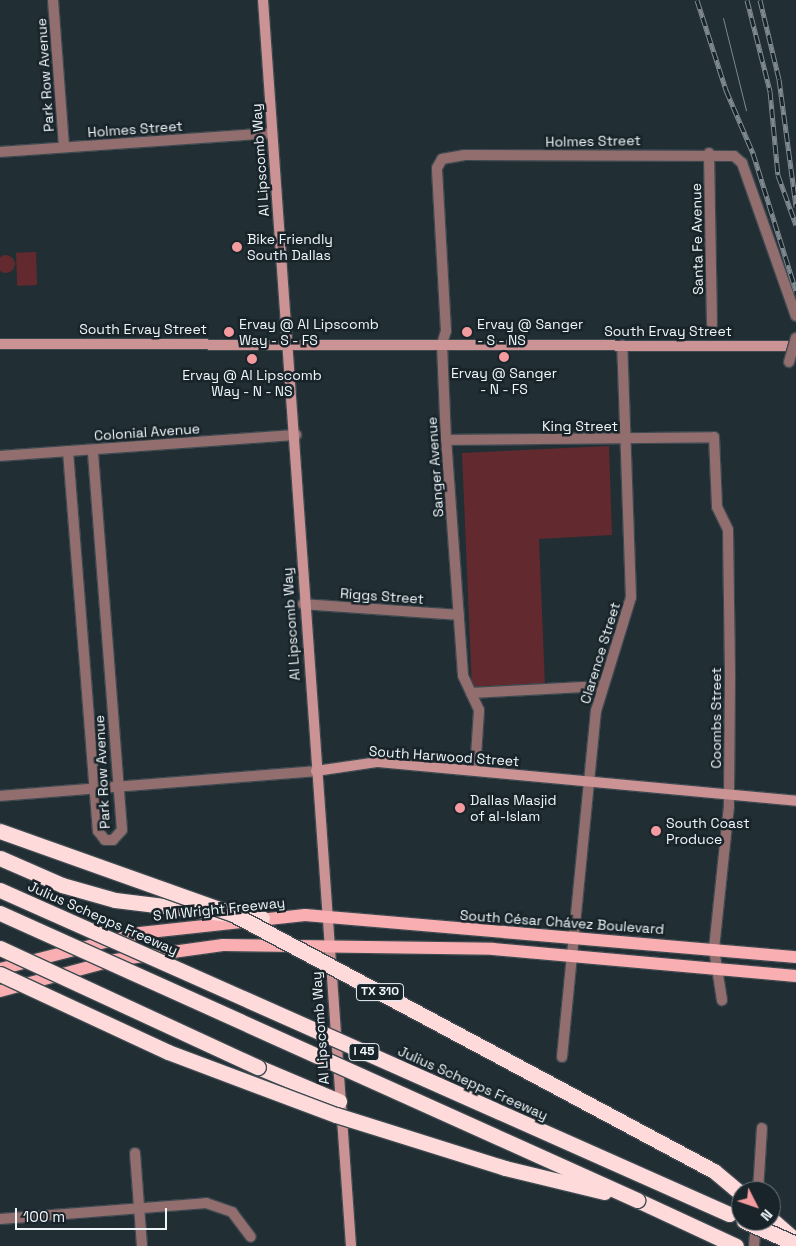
<!DOCTYPE html>
<html>
<head>
<meta charset="utf-8">
<style>
  body { margin:0 }
  #map { position:relative; width:796px; height:1246px; overflow:hidden; background:#212e34; font-family:"Space Grotesk",sans-serif }
  div>[style] { position:absolute }
  .green>* { inset:0; background:#622a2f; transform-origin:0 0 }
  .round { border-radius:50% }
  .roads { filter:drop-shadow(1px 0 #3e4a50) drop-shadow(-1px 0 #3e4a50) drop-shadow(0 1px #3e4a50) drop-shadow(0 -1px #3e4a50) }
  .street>* { height:10px; margin:-5px; padding:0 5px; transform-origin:5px; border-radius:5px; background:#926e6f }
  .secondary>* { height:10px; margin:-5px; padding:0 5px; transform-origin:5px; border-radius:5px; background:#cc9395 }
  .primary>* { height:12px; margin:-6px; padding:0 6px; transform-origin:6px; border-radius:6px; background:#f9afb1 }
  .highway>* { height:15px; margin:-7.5px; padding:0 7.5px; transform-origin:7.5px; border-radius:7.5px; background:#fedada }
  .tram>* { height:1px; margin:-0.5px; padding:0 0.5px; transform-origin:0.5px; border-radius:0.5px; background:#7f898f }
  .rail>* { height:5px; margin-top:-2.5px; transform-origin:0; background:repeating-linear-gradient(90deg,#18242a 0 9px,#7f898f 0 18px); box-sizing:border-box; border-block:1px solid #7f898f }
  .bridges { filter:drop-shadow(1px 0 #3e4a50) drop-shadow(-1px 0 #3e4a50) drop-shadow(0 1px #3e4a50) drop-shadow(0 -1px #3e4a50) }
  .street-bridge>* { height:10px; margin:-5px; padding:0 5px; transform-origin:5px; border-radius:5px; background:#926e6f }
  .highway-bridge>* { height:15px; margin:-7.5px; padding:0 7.5px; transform-origin:7.5px; border-radius:7.5px; background:#fedada }
  .dots>* { width:14px; height:14px; translate:-50% -50%; box-sizing:border-box; border:2px solid #18242a; border-radius:50% }
  span { translate:-50% -50%; white-space:nowrap; text-align:center; line-height:1.15; -webkit-text-stroke:5px #18242a; paint-order:stroke }
  .shield-label span { padding:1px 4px; background:#18242a; border:1px solid; border-radius:4px; -webkit-text-stroke-width:0 }
  .shield-label { font-size:12px; color:#eef6fa; font-weight:700 }
  .street-label { font-size:14px; color:#eef6fa }
  .poi-label { font-size:14px; color:#eef6fa }
  .left { translate:0 -50%; text-align:left }
  .north { position:absolute; left:731px; top:1181px; width:50px; height:50px; box-sizing:border-box; background:#18242a; border:1px solid #6e787d; border-radius:50%; rotate:131deg; font-size:14px; font-weight:700; line-height:20px; text-align:center; color:#eef6fa }
  .north::after { content:''; display:block; margin:auto; width:18px; height:22px; background:#f49b9f; clip-path:polygon(50% 0,100% 100%,50% 72%,0 100%) }
  .scale { position:absolute; left:15px; top:1208px; width:152px; height:22px; box-sizing:border-box; border:2px solid #eef6fa; border-top:0; padding-left:6px; font-size:15px; line-height:18px; white-space:nowrap; color:#eef6fa; -webkit-text-stroke:4px #18242a; paint-order:stroke }
</style>
</head>
<body>
<div id="map">
  <div class="green">
    <div style="left:36px;top:252px;width:33px;height:20px;rotate:88deg"></div>
    <div class="round" style="left:-3px;top:255px;width:18px;height:18px"></div>
    <div style="clip-path:polygon(609px 446px,612px 535px,539px 539px,545px 686px,472px 689px,462px 453px)"></div>
  </div>
  <div class="roads">
    <div class="street">
      <div style="left:53px;top:0;width:147px;rotate:85.7deg"></div>
      <div style="left:0;top:152px;width:272px;rotate:-4deg"></div>
      <div style="left:709px;top:153px;width:171px;rotate:89deg"></div>
      <div style="left:446px;top:440px;width:268px;rotate:-0.6deg"></div>
      <div style="left:714px;top:437px;width:70px;rotate:87.5deg"></div>
      <div style="left:717px;top:507px;width:25px;rotate:64deg"></div>
      <div style="left:728px;top:530px;width:150px;rotate:89.2deg"></div>
      <div style="left:730px;top:680px;width:126px;rotate:90.5deg"></div>
      <div style="left:729px;top:806px;width:144px;rotate:96deg"></div>
      <div style="left:714px;top:949px;width:52px;rotate:81.1deg"></div>
      <div style="left:68px;top:451px;width:381px;rotate:85.5deg"></div>
      <div style="left:98px;top:831px;width:11px;rotate:52deg"></div>
      <div style="left:105px;top:840px;width:8px"></div>
      <div style="left:113px;top:840px;width:13px;rotate:-48deg"></div>
      <div style="left:122px;top:830px;width:381px;rotate:-94.4deg"></div>
      <div style="left:0;top:456px;width:297px;rotate:-4.1deg"></div>
      <div style="left:303px;top:604px;width:156px;rotate:4deg"></div>
      <div style="left:471px;top:693px;width:131px;rotate:-3.1deg"></div>
      <div style="left:475px;top:771px;width:61px;rotate:-86.2deg"></div>
      <div style="left:479px;top:710px;width:38px;rotate:-115deg"></div>
      <div style="left:463px;top:675px;width:236px;rotate:-94.1deg"></div>
      <div style="left:446px;top:440px;width:96px;rotate:-92.4deg"></div>
      <div style="left:442px;top:344px;width:14px;rotate:-73deg"></div>
      <div style="left:446px;top:331px;width:163px;rotate:-93.2deg"></div>
      <div style="left:437px;top:168px;width:10px;rotate:-61deg"></div>
      <div style="left:442px;top:159px;width:23px;rotate:-10deg"></div>
      <div style="left:465px;top:155px;width:269px;rotate:0.2deg"></div>
      <div style="left:734px;top:156px;width:11px;rotate:41deg"></div>
      <div style="left:742px;top:163px;width:162px;rotate:70.6deg"></div>
      <div style="left:0;top:796px;width:317px;rotate:-4.5deg"></div>
      <div style="left:562px;top:1057px;width:348px;rotate:-84.4deg"></div>
      <div style="left:596px;top:711px;width:119px;rotate:-72.9deg"></div>
      <div style="left:631px;top:597px;width:252px;rotate:-92deg"></div>
      <div style="left:135px;top:1153px;width:93px;rotate:85.7deg"></div>
      <div style="left:758px;top:1191px;width:63px;rotate:-86.4deg"></div>
      <div style="left:0;top:1219px;width:207px;rotate:-4.4deg"></div>
      <div style="left:206px;top:1203px;width:28px;rotate:19deg"></div>
      <div style="left:232px;top:1212px;width:31px;rotate:53deg"></div>
      <div style="left:754px;top:1246px;width:24px;rotate:-85deg"></div>
    </div>
    <div class="secondary">
      <div style="left:263px;top:0;width:1249px;rotate:85.96deg"></div>
      <div style="left:0;top:344px;width:796px;rotate:0.14deg"></div>
      <div style="left:316px;top:771px;width:63px;rotate:-8.3deg"></div>
      <div style="left:378px;top:762px;width:420px;rotate:5.3deg"></div>
    </div>
    <div class="primary">
      <div style="left:0;top:969px;width:145px;rotate:-14.4deg"></div>
      <div style="left:140px;top:933px;width:166px;rotate:-6.2deg"></div>
      <div style="left:305px;top:915px;width:493px;rotate:4.9deg"></div>
      <div style="left:0;top:991px;width:119px;rotate:-15.1deg"></div>
      <div style="left:115px;top:960px;width:109px;rotate:-7.9deg"></div>
      <div style="left:223px;top:945px;width:270px;rotate:0.8deg"></div>
      <div style="left:493px;top:949px;width:304px;rotate:5.1deg"></div>
    </div>
    <div class="highway">
      <div style="left:0;top:858px;width:68px;rotate:23.5deg"></div>
      <div style="left:62px;top:885px;width:55px;rotate:15.8deg"></div>
      <div style="left:115px;top:900px;width:148px;rotate:7deg"></div>
      <div style="left:258px;top:1067px;width:88px;rotate:22.8deg"></div>
      <div style="left:637px;top:1200px;width:109px;rotate:24.9deg"></div>
      <div style="left:771px;top:1219px;width:33px;rotate:41deg"></div>
    </div>
  </div>
  <div class="tram">
    <div style="left:723px;top:18px;width:95px;rotate:76deg"></div>
  </div>
  <div class="rail">
    <div style="left:697px;top:0;width:95px;rotate:72.1deg"></div>
    <div style="left:726px;top:90px;width:69px;rotate:66.8deg"></div>
    <div style="left:753px;top:153px;width:145px;rotate:72.7deg"></div>
    <div style="left:747px;top:0;width:94px;rotate:75.8deg"></div>
    <div style="left:770px;top:91px;width:84px;rotate:84.6deg"></div>
    <div style="left:778px;top:175px;width:53px;rotate:70.2deg"></div>
    <div style="left:760px;top:0;width:81px;rotate:76.5deg"></div>
    <div style="left:779px;top:79px;width:129px;rotate:82.4deg"></div>
  </div>
  <div class="bridges">
    <div class="street-bridge">
      <div style="left:789px;top:362px;width:25px;rotate:-74deg"></div>
    </div>
    <div class="highway-bridge">
      <div style="left:0;top:831px;width:247px;rotate:19.6deg"></div>
      <div style="left:233px;top:914px;width:545px;rotate:28.12deg"></div>
      <div style="left:714px;top:1171px;width:35px;rotate:40deg"></div>
      <div style="left:0;top:890px;width:798px;rotate:23.96deg"></div>
      <div style="left:0;top:913px;width:699px;rotate:24.25deg"></div>
      <div style="left:0;top:948px;width:284px;rotate:24.8deg"></div>
      <div style="left:0;top:974px;width:185px;rotate:24.9deg"></div>
      <div style="left:168px;top:1052px;width:179px;rotate:20.6deg"></div>
      <div style="left:336px;top:1115px;width:177px;rotate:17.4deg"></div>
      <div style="left:505px;top:1168px;width:102px;rotate:13.6deg"></div>
      <div style="left:744px;top:1221px;width:57px;rotate:23.9deg"></div>
    </div>
  </div>
  <div class="dots">
    <div style="left:237px;top:247px;background:#f49b9f"></div>
    <div style="left:229px;top:332px;background:#f49b9f"></div>
    <div style="left:467px;top:332px;background:#f49b9f"></div>
    <div style="left:504px;top:357px;background:#f49b9f"></div>
    <div style="left:252px;top:359px;background:#f49b9f"></div>
    <div style="left:460px;top:808px;background:#f49b9f"></div>
    <div style="left:656px;top:831px;background:#f49b9f"></div>
  </div>
  <div class="shield-label">
    <span style="left:380px;top:992px">TX 310</span>
    <span style="left:364px;top:1052px">I 45</span>
  </div>
  <div class="street-label">
    <span style="left:45px;top:75px;rotate:-94deg">Park Row Avenue</span>
    <span style="left:135px;top:129px;rotate:-4deg">Holmes Street</span>
    <span style="left:593px;top:141px;rotate:-1deg">Holmes Street</span>
    <span style="left:260px;top:160px;rotate:-94deg">Al Lipscomb Way</span>
    <span style="left:697px;top:239px;rotate:-91deg">Santa Fe Avenue</span>
    <span style="left:143px;top:329px">South Ervay Street</span>
    <span style="left:668px;top:331px">South Ervay Street</span>
    <span style="left:580px;top:426px">King Street</span>
    <span style="left:147px;top:432px;rotate:-4deg">Colonial Avenue</span>
    <span style="left:435px;top:467px;rotate:-94deg">Sanger Avenue</span>
    <span style="left:382px;top:596px;rotate:4deg">Riggs Street</span>
    <span style="left:291px;top:624px;rotate:-94deg">Al Lipscomb Way</span>
    <span style="left:600px;top:653px;rotate:-73deg">Clarence Street</span>
    <span style="left:716px;top:718px;rotate:-90deg">Coombs Street</span>
    <span style="left:444px;top:756px;rotate:4deg">South Harwood Street</span>
    <span style="left:102px;top:772px;rotate:-93deg">Park Row Avenue</span>
    <span style="left:219px;top:909px;rotate:-6deg">S M Wright Freeway</span>
    <span style="left:103px;top:918px;rotate:24deg">Julius Schepps Freeway</span>
    <span style="left:562px;top:922px;rotate:4deg">South César Chávez Boulevard</span>
    <span style="left:320px;top:1028px;rotate:-94deg">Al Lipscomb Way</span>
    <span style="left:473px;top:1083px;rotate:24deg">Julius Schepps Freeway</span>
  </div>
  <div class="poi-label">
    <span class="left" style="left:247px;top:247px">Bike Friendly<br>South Dallas</span>
    <span class="left" style="left:239px;top:332px">Ervay @ Al Lipscomb<br>Way - S - FS</span>
    <span class="left" style="left:477px;top:332px">Ervay @ Sanger<br>- S - NS</span>
    <span style="left:504px;top:381px">Ervay @ Sanger<br>- N - FS</span>
    <span style="left:252px;top:383px">Ervay @ Al Lipscomb<br>Way - N - NS</span>
    <span class="left" style="left:470px;top:808px">Dallas Masjid<br>of al-Islam</span>
    <span class="left" style="left:666px;top:831px">South Coast<br>Produce</span>
  </div>
  <div class="north">N</div>
  <div class="scale">100 m</div>
</div>
</body>
</html>
